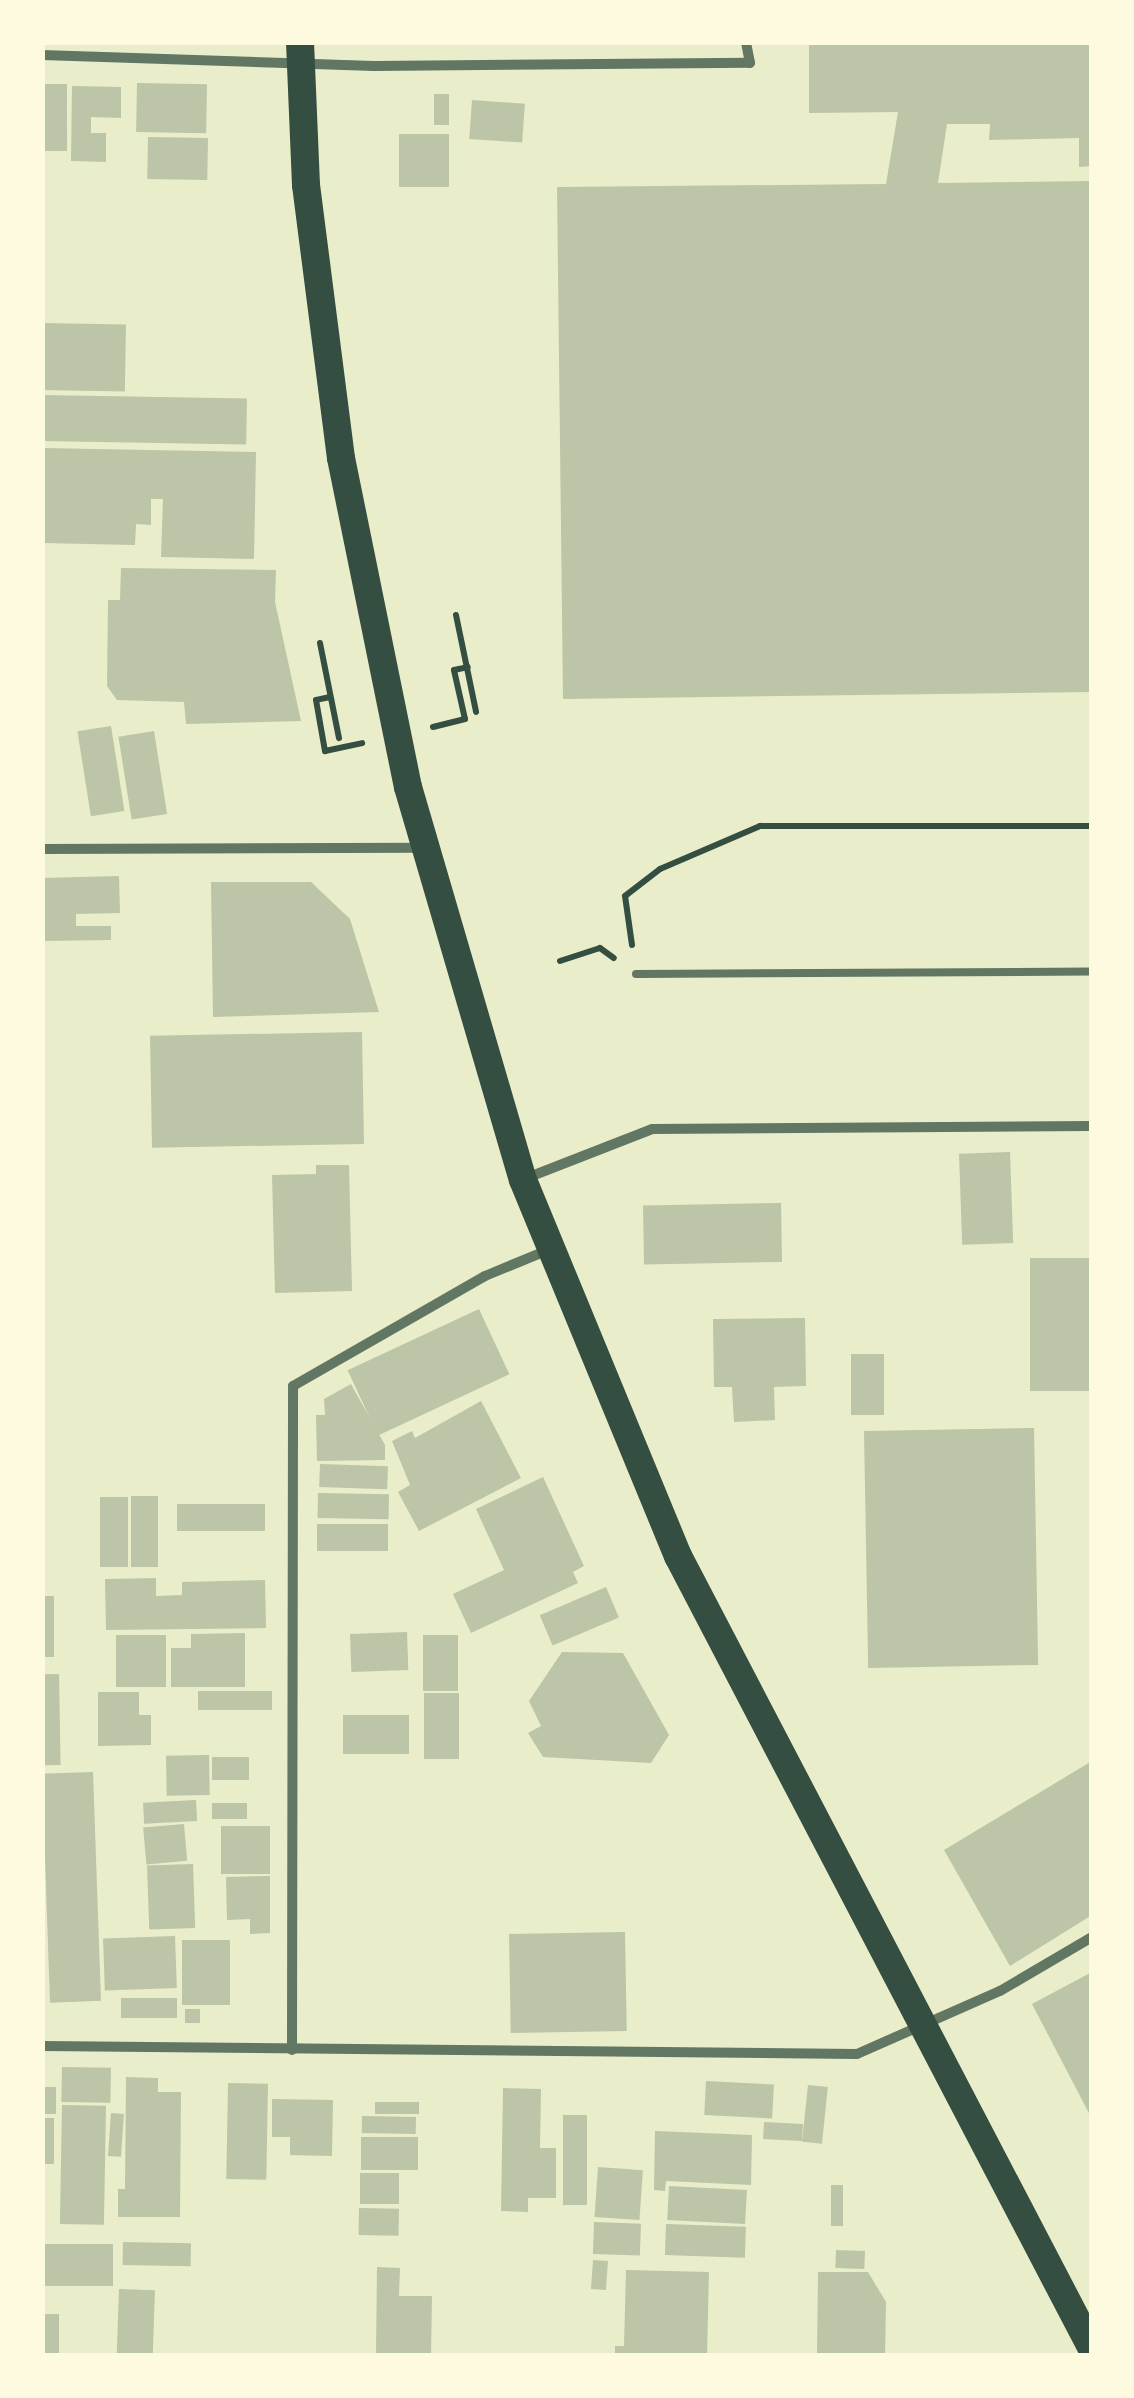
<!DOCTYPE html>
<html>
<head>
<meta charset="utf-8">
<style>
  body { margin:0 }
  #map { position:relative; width:1134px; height:2398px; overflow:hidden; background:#e9edc9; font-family:"DejaVu Sans",sans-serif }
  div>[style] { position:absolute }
  .building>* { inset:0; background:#bcc5a7; transform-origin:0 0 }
  .path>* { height:6px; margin:-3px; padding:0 3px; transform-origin:3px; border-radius:3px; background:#344e41 }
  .service>* { height:8px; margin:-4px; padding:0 4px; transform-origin:4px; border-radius:4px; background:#617663 }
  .minor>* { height:10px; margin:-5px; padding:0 5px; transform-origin:5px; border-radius:5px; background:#617663 }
  .trunk>* { height:28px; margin:-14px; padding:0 14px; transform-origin:14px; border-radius:14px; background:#344e41 }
  span { translate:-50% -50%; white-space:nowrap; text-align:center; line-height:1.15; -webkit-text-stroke:10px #fefae0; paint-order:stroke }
  .frame { position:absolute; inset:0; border:45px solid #fefae0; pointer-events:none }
</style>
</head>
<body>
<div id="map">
  <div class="building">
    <div style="clip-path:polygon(809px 42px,1092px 42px,1092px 166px,1079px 167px,1079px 138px,989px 140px,990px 124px,947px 124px,938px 183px,1092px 181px,1092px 692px,563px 699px,557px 187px,886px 184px,898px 112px,809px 113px)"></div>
    <div style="left:137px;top:83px;width:70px;height:49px;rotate:1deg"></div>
    <div style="left:42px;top:84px;width:25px;height:67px"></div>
    <div style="clip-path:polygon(72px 86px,121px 87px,121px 118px,91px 117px,91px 133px,106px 133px,106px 162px,71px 161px)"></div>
    <div style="left:434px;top:94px;width:15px;height:31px"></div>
    <div style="left:472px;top:100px;width:53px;height:39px;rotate:4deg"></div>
    <div style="left:399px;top:134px;width:50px;height:53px"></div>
    <div style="left:148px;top:137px;width:60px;height:42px;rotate:1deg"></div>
    <div style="left:42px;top:323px;width:84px;height:67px;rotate:1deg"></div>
    <div style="left:42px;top:395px;width:205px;height:46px;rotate:1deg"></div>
    <div style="clip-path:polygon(42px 448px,256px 452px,254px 559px,161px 557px,163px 499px,151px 499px,151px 525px,136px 524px,135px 545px,42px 543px)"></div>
    <div style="clip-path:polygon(121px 568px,276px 570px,275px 602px,301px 721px,186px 724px,184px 702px,117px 700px,107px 686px,108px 600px,120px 600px)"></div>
    <div style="left:111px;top:726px;width:86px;height:34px;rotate:81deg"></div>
    <div style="left:154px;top:731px;width:84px;height:36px;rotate:81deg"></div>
    <div style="clip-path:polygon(119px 876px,120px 913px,76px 914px,76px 926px,111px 926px,111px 940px,43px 941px,42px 878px)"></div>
    <div style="clip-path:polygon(211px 882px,311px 882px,350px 919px,379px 1012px,213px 1017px)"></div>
    <div style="left:362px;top:1032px;width:112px;height:212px;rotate:89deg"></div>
    <div style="left:1010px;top:1152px;width:91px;height:51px;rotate:88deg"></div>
    <div style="clip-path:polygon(316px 1165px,349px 1165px,352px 1291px,275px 1293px,272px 1175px,316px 1174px)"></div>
    <div style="left:781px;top:1203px;width:59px;height:138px;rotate:89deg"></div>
    <div style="left:1092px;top:1258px;width:133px;height:62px;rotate:90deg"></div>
    <div style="left:479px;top:1309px;width:72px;height:145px;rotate:65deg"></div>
    <div style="clip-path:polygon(805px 1318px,806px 1386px,774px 1387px,775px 1420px,734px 1422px,732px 1387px,714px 1387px,713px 1319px)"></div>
    <div style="left:884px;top:1354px;width:61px;height:33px;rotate:90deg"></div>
    <div style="clip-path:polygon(351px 1384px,385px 1445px,385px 1460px,317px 1461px,316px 1415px,325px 1415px,324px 1399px)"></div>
    <div style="clip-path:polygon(481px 1401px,521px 1478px,419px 1531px,398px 1492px,410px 1485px,392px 1441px,412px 1431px,415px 1438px)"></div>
    <div style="left:1034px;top:1428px;width:237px;height:170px;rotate:89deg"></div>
    <div style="left:320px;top:1464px;width:68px;height:23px;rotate:2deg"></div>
    <div style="clip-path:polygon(543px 1477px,584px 1566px,573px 1572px,578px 1583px,471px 1633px,453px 1594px,504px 1570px,476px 1509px)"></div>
    <div style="left:318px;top:1493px;width:71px;height:25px;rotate:1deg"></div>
    <div style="left:131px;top:1496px;width:27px;height:71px"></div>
    <div style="left:100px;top:1497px;width:28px;height:70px"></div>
    <div style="left:265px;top:1504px;width:27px;height:88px;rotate:90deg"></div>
    <div style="left:317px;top:1524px;width:71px;height:27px"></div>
    <div style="clip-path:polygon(156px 1578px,156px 1596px,182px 1595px,182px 1582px,265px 1580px,266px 1628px,106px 1630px,105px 1579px)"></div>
    <div style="left:606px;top:1587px;width:33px;height:72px;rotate:67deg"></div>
    <div style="left:42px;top:1596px;width:12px;height:61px"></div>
    <div style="left:407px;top:1632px;width:38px;height:57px;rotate:88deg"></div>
    <div style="clip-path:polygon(245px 1633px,245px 1687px,171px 1687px,171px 1648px,191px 1648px,191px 1634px)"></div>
    <div style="left:166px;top:1635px;width:52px;height:50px;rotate:90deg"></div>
    <div style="left:423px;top:1635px;width:35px;height:56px"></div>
    <div style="clip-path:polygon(562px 1652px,623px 1653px,669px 1735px,651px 1763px,543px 1757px,528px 1733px,541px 1726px,529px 1701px)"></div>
    <div style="left:59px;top:1674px;width:91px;height:17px;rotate:89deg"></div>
    <div style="left:272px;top:1691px;width:19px;height:74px;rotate:90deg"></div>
    <div style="clip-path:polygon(98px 1692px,139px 1692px,139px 1715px,151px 1715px,151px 1745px,98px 1746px)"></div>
    <div style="left:424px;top:1693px;width:35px;height:66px"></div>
    <div style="left:343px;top:1715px;width:66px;height:39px"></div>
    <div style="left:209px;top:1755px;width:40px;height:43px;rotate:89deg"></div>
    <div style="left:212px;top:1757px;width:37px;height:23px"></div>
    <div style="clip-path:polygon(1092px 1761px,1092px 1915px,1010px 1966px,944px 1850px)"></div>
    <div style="left:93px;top:1772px;width:229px;height:51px;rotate:88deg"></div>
    <div style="left:196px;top:1800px;width:21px;height:53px;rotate:87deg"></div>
    <div style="left:247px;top:1803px;width:16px;height:35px;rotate:90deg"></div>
    <div style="left:184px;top:1824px;width:37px;height:41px;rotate:85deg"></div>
    <div style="left:270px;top:1826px;width:48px;height:49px;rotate:90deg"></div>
    <div style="left:193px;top:1864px;width:64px;height:46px;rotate:88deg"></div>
    <div style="clip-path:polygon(270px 1876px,270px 1933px,250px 1934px,250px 1919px,227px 1920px,226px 1877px)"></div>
    <div style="left:625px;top:1932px;width:99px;height:116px;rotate:89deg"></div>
    <div style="left:175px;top:1936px;width:52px;height:72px;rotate:88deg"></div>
    <div style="left:230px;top:1940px;width:65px;height:48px;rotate:90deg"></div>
    <div style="clip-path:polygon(1092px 1972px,1092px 2119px,1032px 2004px)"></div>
    <div style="left:177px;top:1998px;width:20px;height:56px;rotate:90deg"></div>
    <div style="left:200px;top:2009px;width:14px;height:15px;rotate:90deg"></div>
    <div style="left:62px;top:2067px;width:49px;height:35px;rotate:1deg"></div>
    <div style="clip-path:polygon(126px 2077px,158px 2078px,158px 2092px,181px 2092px,180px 2217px,118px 2217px,118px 2189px,125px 2189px)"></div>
    <div style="left:706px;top:2081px;width:68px;height:34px;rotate:3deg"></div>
    <div style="left:228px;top:2083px;width:40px;height:96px;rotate:1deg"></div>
    <div style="left:808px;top:2085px;width:20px;height:57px;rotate:6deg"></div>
    <div style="left:42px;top:2087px;width:14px;height:27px"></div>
    <div style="clip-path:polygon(503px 2088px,541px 2089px,540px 2148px,556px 2148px,556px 2198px,528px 2198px,528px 2212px,501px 2211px)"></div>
    <div style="clip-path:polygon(272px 2099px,333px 2100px,332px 2156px,290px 2155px,290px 2137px,272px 2137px)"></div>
    <div style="left:375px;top:2102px;width:44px;height:12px"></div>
    <div style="left:62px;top:2105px;width:44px;height:119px;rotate:1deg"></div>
    <div style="left:111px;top:2113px;width:13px;height:43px;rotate:4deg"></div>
    <div style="left:563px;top:2115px;width:24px;height:90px"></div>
    <div style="left:362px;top:2116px;width:54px;height:17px;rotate:1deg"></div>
    <div style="left:42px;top:2118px;width:12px;height:46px"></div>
    <div style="left:764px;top:2122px;width:39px;height:17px;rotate:3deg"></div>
    <div style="clip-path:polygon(655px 2131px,752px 2135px,751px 2185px,666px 2181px,665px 2191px,654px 2190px)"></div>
    <div style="left:361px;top:2137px;width:57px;height:33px"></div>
    <div style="left:598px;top:2167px;width:45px;height:50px;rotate:4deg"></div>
    <div style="left:360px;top:2173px;width:39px;height:31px"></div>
    <div style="left:831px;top:2185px;width:12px;height:41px"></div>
    <div style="left:669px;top:2186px;width:78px;height:34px;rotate:3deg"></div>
    <div style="left:359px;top:2208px;width:40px;height:27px;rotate:1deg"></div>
    <div style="left:594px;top:2222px;width:47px;height:32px;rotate:2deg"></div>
    <div style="left:666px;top:2224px;width:80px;height:31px;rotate:2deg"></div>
    <div style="left:123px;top:2242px;width:68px;height:23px;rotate:1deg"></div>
    <div style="left:42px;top:2244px;width:71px;height:42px"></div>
    <div style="left:836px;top:2250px;width:29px;height:18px;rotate:2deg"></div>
    <div style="left:593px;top:2260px;width:15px;height:29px;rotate:4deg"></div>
    <div style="clip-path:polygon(377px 2267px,400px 2268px,399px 2296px,432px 2296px,431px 2356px,376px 2356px)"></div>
    <div style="clip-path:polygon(626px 2270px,709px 2272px,707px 2356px,615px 2356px,615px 2346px,624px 2346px)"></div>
    <div style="clip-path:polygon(818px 2272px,868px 2272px,886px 2302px,885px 2356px,817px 2356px)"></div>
    <div style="left:119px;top:2289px;width:36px;height:67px;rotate:2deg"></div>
    <div style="left:42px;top:2314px;width:17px;height:42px"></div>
  </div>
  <div class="path">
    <div style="left:456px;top:615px;width:99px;rotate:78.3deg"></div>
    <div style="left:320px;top:643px;width:97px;rotate:78.7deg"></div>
    <div style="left:330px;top:697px;width:14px;rotate:168deg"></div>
    <div style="left:316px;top:700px;width:52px;rotate:80deg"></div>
    <div style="left:325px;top:751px;width:38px;rotate:-12deg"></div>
    <div style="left:433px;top:727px;width:33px;rotate:-14deg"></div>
    <div style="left:465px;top:719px;width:50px;rotate:-102.7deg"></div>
    <div style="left:454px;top:670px;width:14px;rotate:-12deg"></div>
    <div style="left:632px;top:945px;width:49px;rotate:-98.1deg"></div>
    <div style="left:625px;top:896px;width:44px;rotate:-37.6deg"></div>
    <div style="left:660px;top:869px;width:109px;rotate:-23.3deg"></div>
    <div style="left:760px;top:826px;width:332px"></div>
    <div style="left:560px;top:961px;width:42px;rotate:-18deg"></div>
    <div style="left:600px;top:948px;width:17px;rotate:36deg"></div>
  </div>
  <div class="service">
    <div style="left:636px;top:974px;width:456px;rotate:-0.3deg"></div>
  </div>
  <div class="minor">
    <div style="left:42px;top:55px;width:332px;rotate:1.9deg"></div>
    <div style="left:374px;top:66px;width:376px;rotate:-0.5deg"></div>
    <div style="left:750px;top:63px;width:21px;rotate:-101deg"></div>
    <div style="left:42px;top:849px;width:381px;rotate:-0.2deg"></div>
    <div style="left:524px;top:1179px;width:137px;rotate:-21.3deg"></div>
    <div style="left:652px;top:1129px;width:440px;rotate:-0.4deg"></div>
    <div style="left:42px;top:2046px;width:815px;rotate:0.56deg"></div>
    <div style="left:857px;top:2054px;width:156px;rotate:-23.8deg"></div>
    <div style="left:1000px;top:1991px;width:107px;rotate:-30.4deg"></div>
    <div style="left:292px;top:2050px;width:664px;rotate:-89.91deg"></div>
    <div style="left:293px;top:1386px;width:221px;rotate:-29.8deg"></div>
    <div style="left:485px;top:1276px;width:68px;rotate:-22.4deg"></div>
  </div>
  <div class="trunk">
    <div style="left:300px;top:42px;width:143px;rotate:87.6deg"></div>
    <div style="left:306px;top:185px;width:275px;rotate:82.7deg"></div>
    <div style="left:341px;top:458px;width:336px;rotate:78.5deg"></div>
    <div style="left:408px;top:787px;width:409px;rotate:73.7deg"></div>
    <div style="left:523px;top:1180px;width:407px;rotate:67.6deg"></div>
    <div style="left:678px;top:1556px;width:895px;rotate:62.43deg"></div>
  </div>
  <div class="frame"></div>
</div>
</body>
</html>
